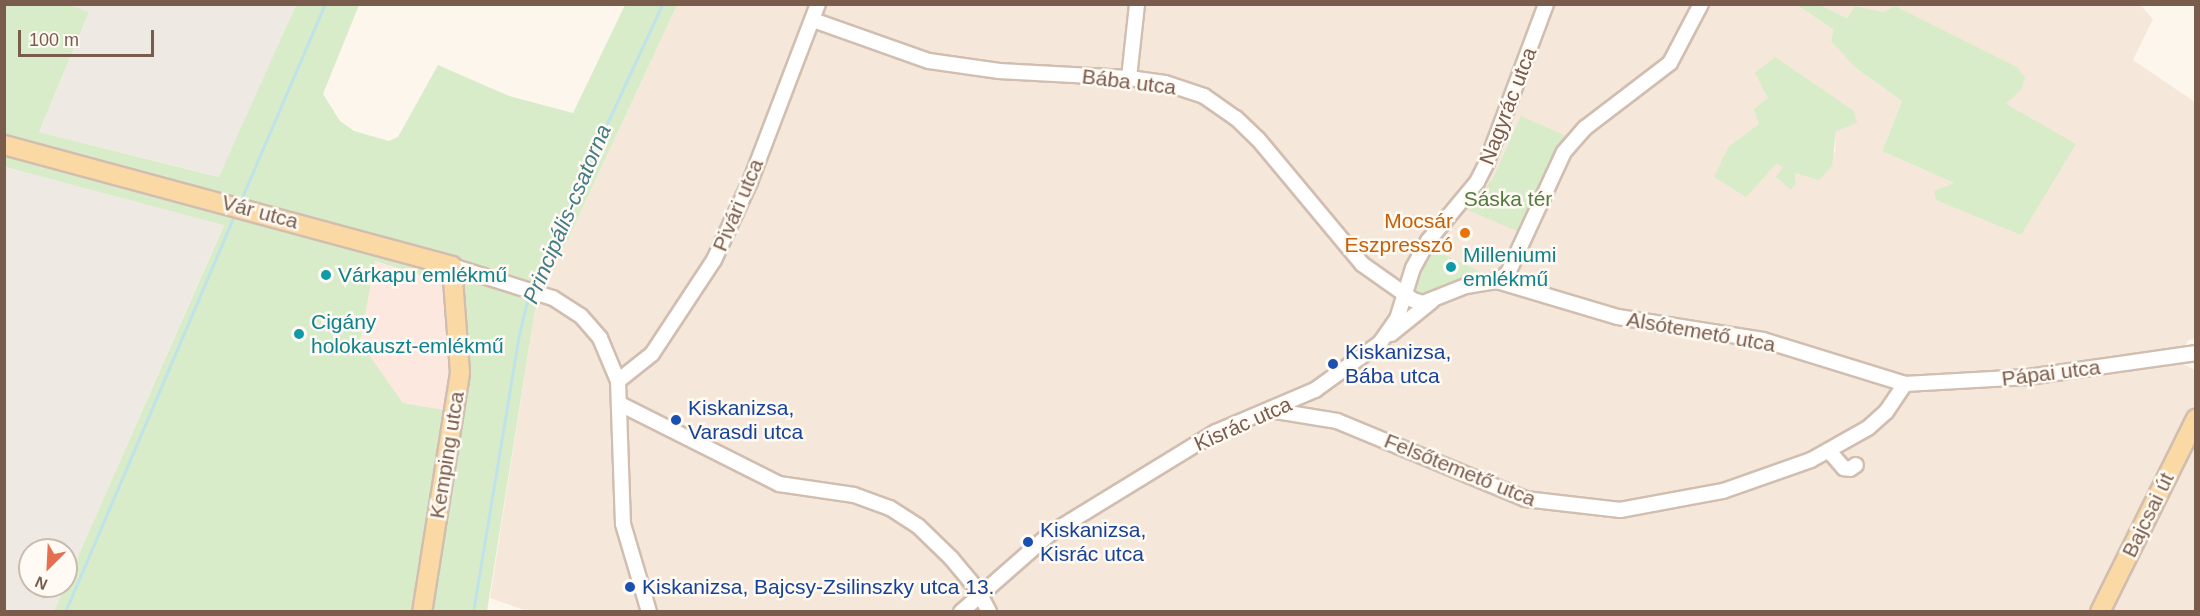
<!DOCTYPE html>
<html>
<head>
<meta charset="utf-8">
<style>
  body { margin:0 }
  #map { position:relative; width:2200px; height:616px; overflow:hidden; background:#fdf6ec; font-family:Helvetica,sans-serif }
  div>[style] { position:absolute }
  .residential>* { inset:0; background:#f5e8da }
  .commercial>* { inset:0; background:#fde8e0 }
  .industrial>* { inset:0; background:#efe9e4 }
  .green>* { inset:0; background:#d8ecc9 }
  .stream>* { height:3px; margin:-1.5px; padding:0 1.5px; transform-origin:1.5px; border-radius:1.5px; background:#bfe3e8 }
  .roads { filter:drop-shadow(2px 0 #d1beb0) drop-shadow(-2px 0 #d1beb0) drop-shadow(0 2px #d1beb0) drop-shadow(0 -2px #d1beb0) }
  .minor>* { height:14px; margin:-7px; padding:0 7px; transform-origin:7px; border-radius:7px; background:#fff }
  .major>* { height:18px; margin:-9px; padding:0 9px; transform-origin:9px; border-radius:9px; background:#fbd9a5 }
  .dots>* { width:16px; height:16px; translate:-50% -50%; box-sizing:border-box; border:3px solid #fffaf3; border-radius:50% }
  span { translate:-50% -50%; white-space:nowrap; text-align:center; line-height:1.15; -webkit-text-stroke:5px #fffaf3; paint-order:stroke }
  .street-label { font-size:21px; color:#7a5c4d }
  .park-label { font-size:21px; color:#537a41 }
  .food-label { font-size:21px; color:#c56008 }
  .right { translate:-100% -50%; text-align:right }
  .culture-label { font-size:21px; color:#0d838f }
  .left { translate:0 -50%; text-align:left }
  .transit-label { font-size:21px; color:#164399 }
  .water-label { font-size:22px; color:#437c86; font-style:italic }
  .frame { position:absolute; inset:0; border:6px solid #7a5c4d; pointer-events:none }
  .north { position:absolute; left:18px; top:538px; width:60px; height:60px; box-sizing:border-box; background:#fffaf3; border:2px solid #cabbb1; border-radius:50%; rotate:204deg; font-size:16px; font-weight:700; line-height:24px; text-align:center; color:#7a5c4d }
  .north::after { content:''; display:block; margin:auto; width:21px; height:27px; background:#e76f51; clip-path:polygon(50% 0,100% 100%,50% 72%,0 100%) }
  .scale { position:absolute; left:18px; top:30px; width:136px; height:27px; box-sizing:border-box; border:3px solid #7a5c4d; border-top:0; padding-left:8px; font-size:18px; line-height:21px; white-space:nowrap; color:#7a5c4d; -webkit-text-stroke:4px #fffaf3; paint-order:stroke }
</style>
</head>
<body>
<div id="map">
  <div class="residential">
    <div style="clip-path:polygon(evenodd,677px 5px,1797px 5px,1834px 30px,1857px 69px,1902px 101px,1882px 151px,1954px 183px,2020px 235px,2006px 104px,2021px 90px,1884px 12px,1855px 6px,1847px 18px,1820px 5px,2140px 5px,2153px 19px,2133px 60px,2195px 102px,2195px 339px,2188px 340px,2179px 362px,2195px 370px,2195px 611px,530px 612px,490px 598px,535px 310px,677px 5px,1768px 99px,1836px 131px,1835px 152px,1795px 173px,1796px 184px,1791px 190px,1783px 167px,1729px 146px,1759px 124px,1768px 99px)"></div>
  </div>
  <div class="commercial">
    <div style="clip-path:polygon(374px 261px,444px 283px,453px 359px,444px 410px,403px 403px,360px 342px)"></div>
  </div>
  <div class="industrial">
    <div style="clip-path:polygon(70px 5px,296px 5px,220px 177px,39px 132px,89px 12px)"></div>
    <div style="clip-path:polygon(4px 167px,224px 224px,66px 584px,66px 550px,30px 550px,30px 586px,65px 586px,54px 611px,5px 611px)"></div>
  </div>
  <div class="green">
    <div style="clip-path:polygon(evenodd,4px 5px,70px 5px,89px 12px,39px 132px,219px 177px,296px 5px,359px 5px,323px 94px,340px 121px,354px 131px,389px 141px,398px 137px,438px 65px,509px 96px,573px 113px,625px 5px,677px 5px,535px 310px,487px 611px,54px 611px,224px 225px,5px 167px,4px 5px,375px 261px,444px 283px,453px 359px,444px 410px,403px 403px,360px 342px,375px 261px)"></div>
    <div style="clip-path:polygon(1797px 5px,1820px 5px,1847px 18px,1855px 6px,1884px 12px,1895px 6px,2017px 67px,2025px 78px,2021px 90px,2006px 104px,2076px 144px,2021px 235px,1936px 200px,1934px 191px,1954px 183px,1882px 151px,1902px 101px,1857px 69px,1831px 41px,1834px 30px)"></div>
    <div style="clip-path:polygon(1775px 57px,1854px 111px,1857px 123px,1836px 131px,1832px 166px,1819px 180px,1795px 173px,1796px 184px,1791px 190px,1776px 177px,1783px 167px,1776px 164px,1746px 197px,1714px 177px,1729px 146px,1759px 124px,1754px 109px,1768px 98px,1755px 73px)"></div>
    <div style="clip-path:polygon(1521px 116px,1566px 136px,1519px 232px,1468px 210px,1493px 178px)"></div>
    <div style="clip-path:polygon(1434px 250px,1477px 270px,1479px 277px,1424px 298px,1413px 293px,1412px 286px)"></div>
  </div>
  <div class="stream">
    <div style="left:240px;top:202px;width:215px;rotate:-66.8deg"></div>
    <div style="left:531px;top:288px;width:313px;rotate:-65.2deg"></div>
    <div style="left:65px;top:612px;width:434px;rotate:-66.9deg"></div>
    <div style="left:473px;top:612px;width:282px;rotate:-80.6deg"></div>
    <div style="left:519px;top:334px;width:41px;rotate:-76deg"></div>
  </div>
  <div class="roads">
    <div class="minor">
      <div style="left:813px;top:20px;width:123px;rotate:19.5deg"></div>
      <div style="left:929px;top:61px;width:71px;rotate:8.1deg"></div>
      <div style="left:999px;top:71px;width:130px;rotate:3.1deg"></div>
      <div style="left:1129px;top:78px;width:36px;rotate:8deg"></div>
      <div style="left:1165px;top:83px;width:41px;rotate:18.4deg"></div>
      <div style="left:1204px;top:96px;width:39px;rotate:35deg"></div>
      <div style="left:1236px;top:118px;width:30px;rotate:44deg"></div>
      <div style="left:1258px;top:139px;width:163px;rotate:50.2deg"></div>
      <div style="left:1362px;top:264px;width:62px;rotate:35.2deg"></div>
      <div style="left:1413px;top:300px;width:10px;rotate:17deg"></div>
      <div style="left:1423px;top:303px;width:46px;rotate:-21.6deg"></div>
      <div style="left:1466px;top:286px;width:31px;rotate:-9deg"></div>
      <div style="left:1497px;top:281px;width:14px;rotate:-36deg"></div>
      <div style="left:1508px;top:273px;width:133px;rotate:-65.2deg"></div>
      <div style="left:1564px;top:152px;width:32px;rotate:-49deg"></div>
      <div style="left:1585px;top:128px;width:107px;rotate:-37.4deg"></div>
      <div style="left:1670px;top:63px;width:67px;rotate:-62.3deg"></div>
      <div style="left:1129px;top:78px;width:74px;rotate:-83.8deg"></div>
      <div style="left:452px;top:266px;width:106px;rotate:17.6deg"></div>
      <div style="left:553px;top:298px;width:33px;rotate:33deg"></div>
      <div style="left:581px;top:316px;width:29px;rotate:49deg"></div>
      <div style="left:600px;top:338px;width:47px;rotate:67.3deg"></div>
      <div style="left:618px;top:381px;width:143px;rotate:88deg"></div>
      <div style="left:623px;top:524px;width:92px;rotate:73.5deg"></div>
      <div style="left:1497px;top:281px;width:126px;rotate:16.6deg"></div>
      <div style="left:1618px;top:317px;width:147px;rotate:9deg"></div>
      <div style="left:1763px;top:340px;width:149px;rotate:17.2deg"></div>
      <div style="left:1905px;top:384px;width:123px;rotate:-3.3deg"></div>
      <div style="left:2028px;top:377px;width:170px;rotate:-8.1deg"></div>
      <div style="left:1391px;top:334px;width:53px;rotate:-38.8deg"></div>
      <div style="left:618px;top:381px;width:43px;rotate:-38.5deg"></div>
      <div style="left:652px;top:354px;width:113px;rotate:-56.6deg"></div>
      <div style="left:714px;top:260px;width:86px;rotate:-65.2deg"></div>
      <div style="left:750px;top:182px;width:191px;rotate:-69.1deg"></div>
      <div style="left:622px;top:405px;width:176px;rotate:26.7deg"></div>
      <div style="left:779px;top:484px;width:76px;rotate:8.3deg"></div>
      <div style="left:854px;top:495px;width:38px;rotate:20deg"></div>
      <div style="left:890px;top:508px;width:33px;rotate:33deg"></div>
      <div style="left:918px;top:526px;width:46px;rotate:44.1deg"></div>
      <div style="left:951px;top:558px;width:40px;rotate:50deg"></div>
      <div style="left:977px;top:589px;width:26px;rotate:62deg"></div>
      <div style="left:1276px;top:411px;width:62px;rotate:9.3deg"></div>
      <div style="left:1337px;top:421px;width:204px;rotate:22.5deg"></div>
      <div style="left:1525px;top:499px;width:96px;rotate:6.6deg"></div>
      <div style="left:1620px;top:510px;width:105px;rotate:-10.5deg"></div>
      <div style="left:1723px;top:491px;width:93px;rotate:-19.4deg"></div>
      <div style="left:1811px;top:460px;width:65px;rotate:-29.3deg"></div>
      <div style="left:1868px;top:428px;width:24px;rotate:-42deg"></div>
      <div style="left:1886px;top:412px;width:34px;rotate:-56deg"></div>
      <div style="left:1829px;top:451px;width:23px;rotate:49deg"></div>
      <div style="left:1844px;top:468px;width:6px;rotate:9deg"></div>
      <div style="left:1850px;top:469px;width:7px;rotate:-34deg"></div>
      <div style="left:961px;top:612px;width:120px;rotate:-41.3deg"></div>
      <div style="left:1051px;top:533px;width:193px;rotate:-31.5deg"></div>
      <div style="left:1216px;top:432px;width:108px;rotate:-23deg"></div>
      <div style="left:1315px;top:390px;width:80px;rotate:-35.9deg"></div>
      <div style="left:1380px;top:343px;width:29px;rotate:-55deg"></div>
      <div style="left:1397px;top:319px;width:53px;rotate:-72.6deg"></div>
      <div style="left:1413px;top:268px;width:31px;rotate:-61deg"></div>
      <div style="left:1428px;top:241px;width:77px;rotate:-50.3deg"></div>
      <div style="left:1477px;top:182px;width:22px;rotate:-63deg"></div>
      <div style="left:1487px;top:162px;width:169px;rotate:-69.5deg"></div>
    </div>
    <div class="major">
      <div style="left:4px;top:145px;width:464px;rotate:15.1deg"></div>
      <div style="left:452px;top:266px;width:107px;rotate:85.7deg"></div>
      <div style="left:460px;top:373px;width:242px;rotate:99deg"></div>
      <div style="left:2100px;top:612px;width:216px;rotate:-63.6deg"></div>
    </div>
  </div>
  <div class="dots">
    <div style="left:1465px;top:233px;background:#e8710a"></div>
    <div style="left:1451px;top:267px;background:#0f9aa8"></div>
    <div style="left:326px;top:275px;background:#0f9aa8"></div>
    <div style="left:299px;top:334px;background:#0f9aa8"></div>
    <div style="left:1333px;top:364px;background:#1a4fb4"></div>
    <div style="left:676px;top:420px;background:#1a4fb4"></div>
    <div style="left:1028px;top:542px;background:#1a4fb4"></div>
    <div style="left:630px;top:587px;background:#1a4fb4"></div>
  </div>
  <div class="street-label">
    <span style="left:1129px;top:82px;rotate:7deg">Bába utca</span>
    <span style="left:1508px;top:106px;rotate:-69deg">Nagyrác utca</span>
    <span style="left:738px;top:205px;rotate:-67deg">Pivári utca</span>
    <span style="left:260px;top:212px;rotate:15deg">Vár utca</span>
    <span style="left:1701px;top:332px;rotate:10deg">Alsótemető utca</span>
    <span style="left:2051px;top:373px;rotate:-7deg">Pápai utca</span>
    <span style="left:1243px;top:424px;rotate:-24deg">Kisrác utca</span>
    <span style="left:447px;top:455px;rotate:-81deg">Kemping utca</span>
    <span style="left:1460px;top:470px;rotate:22deg">Felsőtemető utca</span>
    <span style="left:2148px;top:515px;rotate:-64deg">Bajcsai út</span>
  </div>
  <div class="park-label">
    <span style="left:1508px;top:199px">Sáska tér</span>
  </div>
  <div class="food-label">
    <span class="right" style="left:1453px;top:233px">Mocsár<br>Eszpresszó</span>
  </div>
  <div class="culture-label">
    <span class="left" style="left:1463px;top:267px">Milleniumi<br>emlékmű</span>
    <span class="left" style="left:338px;top:275px">Várkapu emlékmű</span>
    <span class="left" style="left:311px;top:334px">Cigány<br>holokauszt-emlékmű</span>
  </div>
  <div class="transit-label">
    <span class="left" style="left:1345px;top:364px">Kiskanizsa,<br>Bába utca</span>
    <span class="left" style="left:688px;top:420px">Kiskanizsa,<br>Varasdi utca</span>
    <span class="left" style="left:1040px;top:542px">Kiskanizsa,<br>Kisrác utca</span>
    <span class="left" style="left:642px;top:587px">Kiskanizsa, Bajcsy-Zsilinszky utca 13.</span>
  </div>
  <div class="water-label">
    <span style="left:567px;top:214px;rotate:-67deg">Principális-csatorna</span>
  </div>
  <div class="frame"></div>
  <div class="north">N</div>
  <div class="scale">100 m</div>
</div>
</body>
</html>
